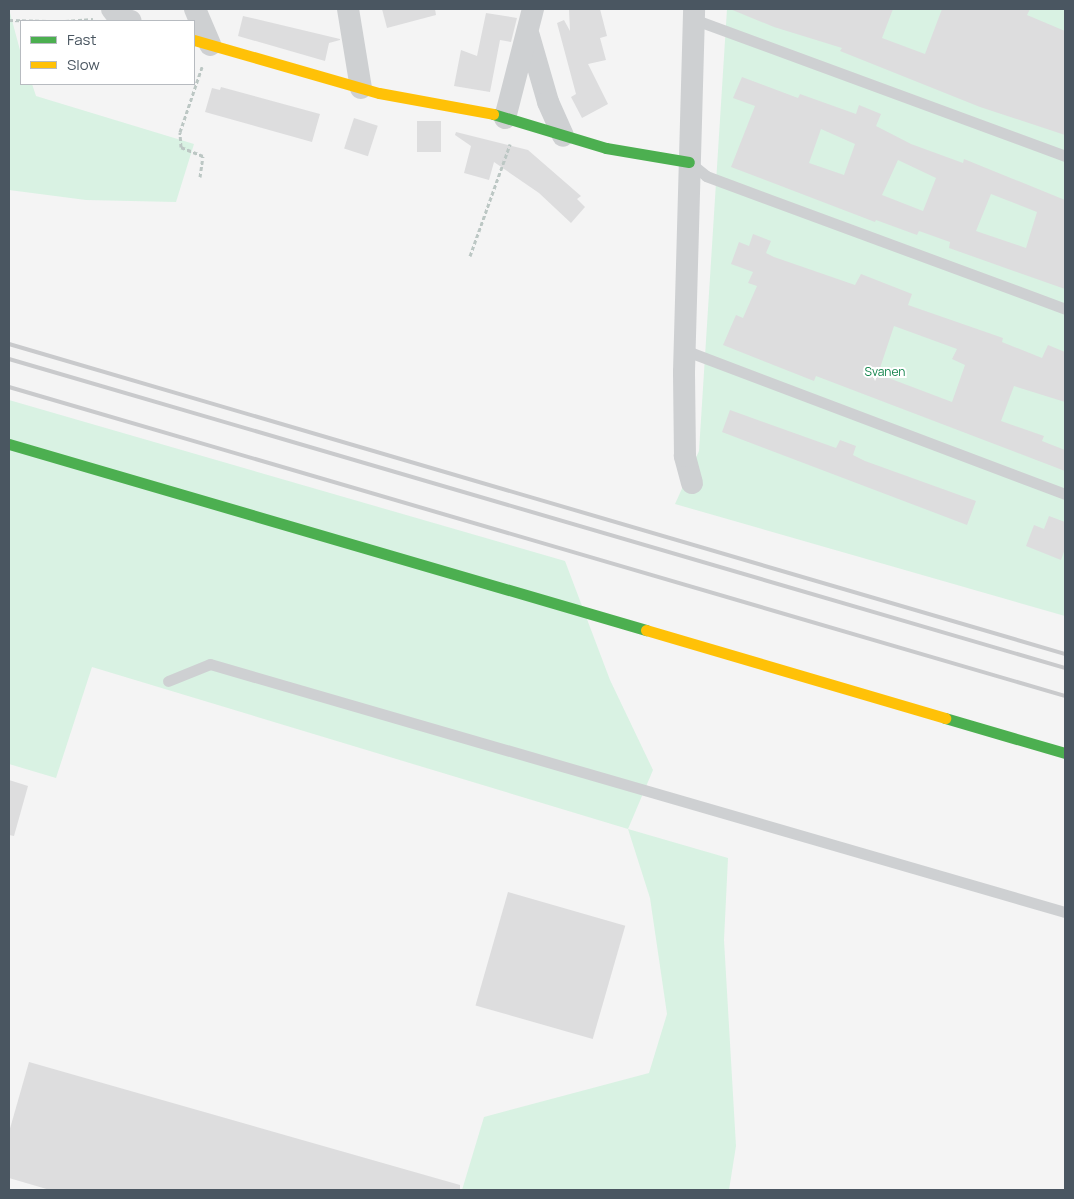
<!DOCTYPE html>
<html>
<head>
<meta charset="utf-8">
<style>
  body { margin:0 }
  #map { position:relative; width:1074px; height:1199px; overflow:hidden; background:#f4f4f4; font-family:Manrope,sans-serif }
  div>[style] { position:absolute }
  .green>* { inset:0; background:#d9f2e3 }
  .building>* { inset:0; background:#ddddde; transform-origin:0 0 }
  .path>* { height:3px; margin-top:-1.5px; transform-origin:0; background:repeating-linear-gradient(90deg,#bcc7c4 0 4px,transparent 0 6.5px) }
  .lane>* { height:11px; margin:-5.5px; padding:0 5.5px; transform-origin:5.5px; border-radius:5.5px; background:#ced0d2 }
  .street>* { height:22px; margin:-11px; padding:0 11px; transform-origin:11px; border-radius:11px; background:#ced0d2 }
  .fast>* { height:11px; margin:-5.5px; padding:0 5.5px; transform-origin:5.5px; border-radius:5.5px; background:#4caf50 }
  .slow>* { height:11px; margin:-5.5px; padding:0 5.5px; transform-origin:5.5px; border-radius:5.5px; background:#ffc107 }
  .rail>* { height:4px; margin:-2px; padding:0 2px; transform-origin:2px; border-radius:2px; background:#c9cacc }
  span { translate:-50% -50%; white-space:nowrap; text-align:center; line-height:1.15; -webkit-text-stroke:4px #fff; paint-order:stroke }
  .park-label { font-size:12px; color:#17864f }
  .frame { position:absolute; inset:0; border:10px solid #4a5661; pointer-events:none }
  .legend { position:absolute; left:20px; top:20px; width:175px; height:65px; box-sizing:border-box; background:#fff; border:1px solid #b7bbc0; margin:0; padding:6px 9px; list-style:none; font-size:15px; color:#4a5661 }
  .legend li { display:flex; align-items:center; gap:10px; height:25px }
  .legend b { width:25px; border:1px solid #b7bbc0 }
</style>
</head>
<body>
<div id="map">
  <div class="green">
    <div style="clip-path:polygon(9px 9px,21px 54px,21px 84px,32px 84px,36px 96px,194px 144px,176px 202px,86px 200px,9px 190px)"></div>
    <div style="clip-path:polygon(727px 9px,1065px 9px,1065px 616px,675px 504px,699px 451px)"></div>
    <div style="clip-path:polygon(9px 400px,565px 561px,610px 680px,653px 770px,628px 829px,728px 858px,724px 940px,736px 1146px,729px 1190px,462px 1190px,484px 1117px,649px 1073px,667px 1014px,650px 898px,628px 829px,92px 667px,56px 778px,9px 764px)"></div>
  </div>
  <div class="building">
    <div style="clip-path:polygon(382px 9px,435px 9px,436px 15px,387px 28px)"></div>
    <div style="clip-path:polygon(569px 9px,600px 9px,607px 36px,600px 38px,606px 60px,588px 64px,608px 104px,582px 118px,571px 97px,576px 94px,557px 23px,564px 20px,570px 31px)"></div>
    <div style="clip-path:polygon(730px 9px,893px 9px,882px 38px,925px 54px,942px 9px,1030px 9px,1027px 15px,1065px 31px,1065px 135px,980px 107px,840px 51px,842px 48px,774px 27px)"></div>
    <div style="clip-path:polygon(486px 13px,517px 18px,511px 42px,500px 40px,490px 92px,454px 86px,461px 50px,477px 56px)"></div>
    <div style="clip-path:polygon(243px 16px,340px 39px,340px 40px,329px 43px,325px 61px,238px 36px)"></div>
    <div style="clip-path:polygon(evenodd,742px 77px,798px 98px,800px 94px,856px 114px,859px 105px,881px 114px,876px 126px,911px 144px,963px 163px,964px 159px,1065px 200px,1065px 289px,949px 248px,950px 242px,919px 231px,917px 235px,876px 220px,875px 222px,731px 167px,755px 106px,733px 98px,742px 77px,821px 129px,855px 144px,844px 175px,809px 163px,821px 129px,742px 77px,898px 160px,936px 178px,923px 211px,882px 195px,898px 160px,742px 77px,991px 194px,1037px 212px,1026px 248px,976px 231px,991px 194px)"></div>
    <div style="clip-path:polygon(221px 87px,320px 114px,312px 142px,205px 112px,212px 88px,220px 90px)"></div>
    <div style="left:354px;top:118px;width:25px;height:32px;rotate:18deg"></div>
    <div style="left:417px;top:121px;width:24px;height:31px"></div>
    <div style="clip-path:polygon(456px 132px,528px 150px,581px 196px,577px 199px,585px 207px,571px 223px,539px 193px,494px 162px,489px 180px,464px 173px,471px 146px,455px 135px)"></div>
    <div style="clip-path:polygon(evenodd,753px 234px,771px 241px,766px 253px,774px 257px,855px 285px,861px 274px,912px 294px,908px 305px,1003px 338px,1002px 342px,1042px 358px,1048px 345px,1065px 352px,1065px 402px,1014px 386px,1001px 421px,1044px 436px,1042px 441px,1065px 450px,1065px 471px,816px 376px,814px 381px,723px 345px,736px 315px,743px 318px,757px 286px,748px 283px,753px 272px,731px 264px,739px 242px,749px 246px,753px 234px,894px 326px,957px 349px,952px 359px,965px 365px,952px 402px,878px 374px,894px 326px)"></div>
    <div style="clip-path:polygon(730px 410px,836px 448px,840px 440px,856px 446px,853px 455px,865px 461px,976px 501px,967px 525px,722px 432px)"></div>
    <div style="clip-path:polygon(1049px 516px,1065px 522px,1065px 549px,1061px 560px,1026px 546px,1034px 525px,1044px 529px)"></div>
    <div style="clip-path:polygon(9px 780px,28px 786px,14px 836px,9px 835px)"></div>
    <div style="left:508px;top:892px;width:122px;height:118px;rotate:16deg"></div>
    <div style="clip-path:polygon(29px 1062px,460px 1185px,460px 1190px,50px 1190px,9px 1178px,9px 1132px)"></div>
  </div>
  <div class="path">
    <div style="left:9px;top:20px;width:40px;rotate:1.4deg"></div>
    <div style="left:65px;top:21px;width:28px;rotate:-4deg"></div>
    <div style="left:200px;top:177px;width:21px;rotate:-82deg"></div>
    <div style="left:203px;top:156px;width:24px;rotate:-158deg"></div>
    <div style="left:181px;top:147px;width:15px;rotate:-94deg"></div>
    <div style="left:180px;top:132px;width:69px;rotate:-71.3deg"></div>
    <div style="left:470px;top:256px;width:119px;rotate:-70.3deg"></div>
  </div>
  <div class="lane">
    <div style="left:693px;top:19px;width:396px;rotate:20.2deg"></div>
    <div style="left:689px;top:162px;width:22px;rotate:39deg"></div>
    <div style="left:706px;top:176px;width:383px;rotate:20.3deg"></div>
    <div style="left:684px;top:350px;width:407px;rotate:20.7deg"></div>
    <div style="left:168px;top:681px;width:45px;rotate:-22deg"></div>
    <div style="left:210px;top:664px;width:890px;rotate:16.18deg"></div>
  </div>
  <div class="street">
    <div style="left:112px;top:9px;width:11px;rotate:52deg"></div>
    <div style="left:119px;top:18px;width:12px;rotate:14deg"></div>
    <div style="left:195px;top:9px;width:39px;rotate:67deg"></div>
    <div style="left:348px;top:9px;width:80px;rotate:80.7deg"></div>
    <div style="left:529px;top:36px;width:69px;rotate:73.9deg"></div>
    <div style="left:548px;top:102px;width:37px;rotate:66deg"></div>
    <div style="left:505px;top:118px;width:113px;rotate:-75.6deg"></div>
    <div style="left:692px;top:483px;width:28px;rotate:-105deg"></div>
    <div style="left:685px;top:456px;width:84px;rotate:-90.7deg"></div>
    <div style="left:684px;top:372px;width:363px;rotate:-88.4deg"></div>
  </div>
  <div class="fast">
    <div style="left:493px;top:114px;width:118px;rotate:16.7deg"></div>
    <div style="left:606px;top:148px;width:84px;rotate:9.6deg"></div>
    <div style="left:9px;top:444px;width:664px;rotate:16.28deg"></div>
    <div style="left:945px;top:718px;width:125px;rotate:16.3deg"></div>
  </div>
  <div class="slow">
    <div style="left:194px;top:40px;width:192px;rotate:16deg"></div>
    <div style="left:379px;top:93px;width:116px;rotate:10.4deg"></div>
    <div style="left:646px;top:630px;width:312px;rotate:16.4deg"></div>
  </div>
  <div class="rail">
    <div style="left:9px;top:344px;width:1101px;rotate:16.36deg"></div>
    <div style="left:9px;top:359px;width:1100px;rotate:16.31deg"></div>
    <div style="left:9px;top:387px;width:1100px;rotate:16.31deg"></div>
  </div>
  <div class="park-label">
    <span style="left:885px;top:372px">Svanen</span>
  </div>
  <div class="frame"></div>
  <ul class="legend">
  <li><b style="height:6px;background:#4caf50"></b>Fast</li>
  <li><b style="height:6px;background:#ffc107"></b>Slow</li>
  </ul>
</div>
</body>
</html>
